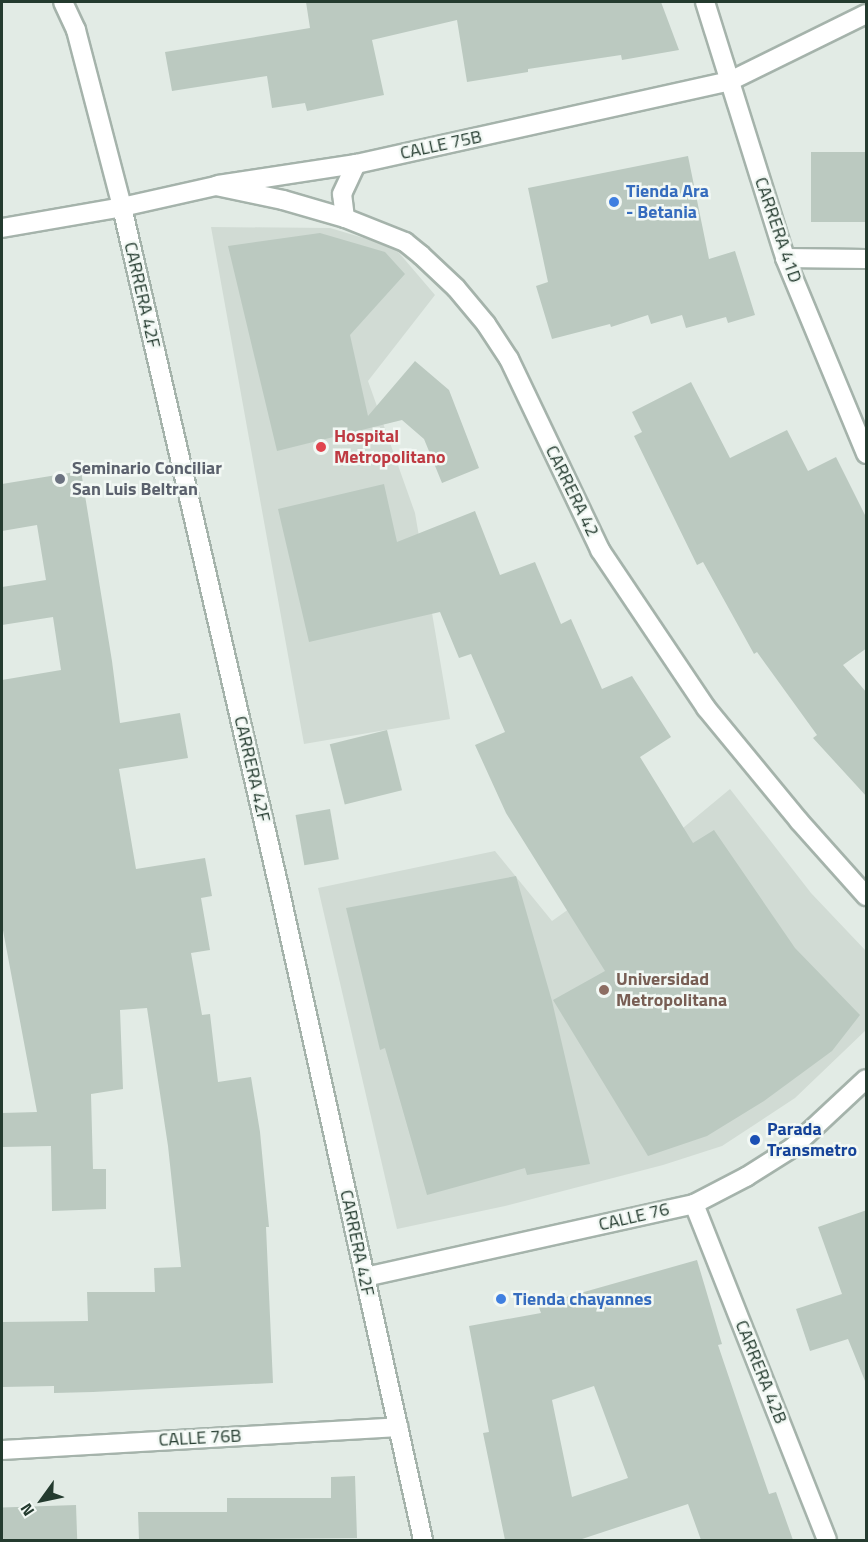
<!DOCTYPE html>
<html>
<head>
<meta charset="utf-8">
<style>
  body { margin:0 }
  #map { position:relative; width:868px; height:1542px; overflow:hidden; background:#e2ebe5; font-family:"Titillium Web",sans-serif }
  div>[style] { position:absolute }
  .built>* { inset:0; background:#d1dbd4 }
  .building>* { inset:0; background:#bbc9c0; transform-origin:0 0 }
  .roads { filter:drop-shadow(2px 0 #a5b3ab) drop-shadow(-2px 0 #a5b3ab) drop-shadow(0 2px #a5b3ab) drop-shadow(0 -2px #a5b3ab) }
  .street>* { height:18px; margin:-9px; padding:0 9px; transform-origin:9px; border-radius:9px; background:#fff }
  .secondary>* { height:18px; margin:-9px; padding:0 9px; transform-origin:9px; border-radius:9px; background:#fff }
  .dots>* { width:16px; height:16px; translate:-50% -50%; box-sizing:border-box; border:3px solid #f2f8f4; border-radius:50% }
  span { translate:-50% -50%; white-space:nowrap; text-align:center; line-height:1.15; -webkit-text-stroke:5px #f2f8f4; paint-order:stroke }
  .street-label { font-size:18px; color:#243b2f }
  .shop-label { font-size:18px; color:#366cbe; font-weight:700 }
  .left { translate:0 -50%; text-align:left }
  .health-label { font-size:18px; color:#be3a42; font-weight:700 }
  .worship-label { font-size:18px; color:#5b616d; font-weight:700 }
  .education-label { font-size:18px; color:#785e54; font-weight:700 }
  .transit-label { font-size:18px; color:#164399; font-weight:700 }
  .frame { position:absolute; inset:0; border:3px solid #243b2f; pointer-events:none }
  .north { position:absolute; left:12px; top:1470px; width:60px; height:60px; -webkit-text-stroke:4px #f2f8f4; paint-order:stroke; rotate:237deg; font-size:16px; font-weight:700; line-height:24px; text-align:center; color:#243b2f }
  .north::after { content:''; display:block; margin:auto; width:21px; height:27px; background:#243b2f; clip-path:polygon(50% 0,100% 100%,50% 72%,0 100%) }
</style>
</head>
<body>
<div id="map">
  <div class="built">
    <div style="clip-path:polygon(211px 227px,330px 228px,394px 247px,435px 295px,368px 381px,415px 513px,450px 719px,304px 744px)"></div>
    <div style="clip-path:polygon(730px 789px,811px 893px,866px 951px,866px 1030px,795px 1098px,722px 1146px,663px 1165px,505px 1206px,397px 1229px,318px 888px,495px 851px,552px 921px,683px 828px)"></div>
  </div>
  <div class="building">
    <div style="clip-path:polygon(306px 2px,661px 2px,679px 50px,622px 60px,621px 55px,528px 69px,528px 72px,467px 82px,457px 20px,372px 40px,384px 95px,307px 111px,305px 103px,272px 108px,267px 76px,172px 91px,165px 52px,310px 28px)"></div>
    <div style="left:811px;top:152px;width:56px;height:70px"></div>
    <div style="clip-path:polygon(688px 156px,709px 259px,735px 251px,755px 315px,728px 323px,726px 317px,686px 328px,682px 315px,651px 324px,648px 315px,611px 327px,610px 324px,552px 339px,536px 286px,548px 282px,528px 188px)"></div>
    <div style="clip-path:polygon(320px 233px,385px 252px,405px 274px,350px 335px,368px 416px,415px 361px,449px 390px,479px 468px,442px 483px,424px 439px,402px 420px,277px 451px,228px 246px)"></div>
    <div style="clip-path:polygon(691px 382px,730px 458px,787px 430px,808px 471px,836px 457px,867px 519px,867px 648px,843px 665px,867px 693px,867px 797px,813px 738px,817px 735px,757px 652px,754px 654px,703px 562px,697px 565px,634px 436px,642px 432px,632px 412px)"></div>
    <div style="clip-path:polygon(81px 471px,112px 661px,120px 723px,180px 713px,188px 758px,119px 769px,136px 869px,205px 858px,212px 896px,201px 898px,210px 950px,191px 953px,202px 1015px,210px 1014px,218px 1082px,251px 1077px,260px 1132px,269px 1227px,266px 1227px,273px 1383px,93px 1392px,54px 1393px,54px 1386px,2px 1387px,2px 1322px,88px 1321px,87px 1292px,155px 1292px,154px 1268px,181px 1267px,168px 1146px,147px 1008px,120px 1010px,123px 1089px,91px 1094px,93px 1169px,106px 1169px,106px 1209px,52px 1211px,51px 1146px,2px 1147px,2px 1113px,37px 1112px,2px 925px,2px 680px,61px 670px,53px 617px,2px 625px,2px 587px,46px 580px,37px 525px,2px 531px,2px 484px)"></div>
    <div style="clip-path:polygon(384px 484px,397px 542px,475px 511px,500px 575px,535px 562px,561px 624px,571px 619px,602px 689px,632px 676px,671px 737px,640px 757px,693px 843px,714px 830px,795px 948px,860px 1015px,832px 1051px,764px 1101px,707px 1136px,648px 1156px,553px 1000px,605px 971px,506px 813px,475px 745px,505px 732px,471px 654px,459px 658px,440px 612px,309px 642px,278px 509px)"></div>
    <div style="left:387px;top:730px;width:62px;height:59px;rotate:76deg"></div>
    <div style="left:330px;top:809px;width:51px;height:35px;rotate:80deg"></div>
    <div style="clip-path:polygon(516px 876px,552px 1001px,590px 1164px,527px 1175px,525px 1168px,427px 1195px,385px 1048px,380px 1050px,346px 908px)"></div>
    <div style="clip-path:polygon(867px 1210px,867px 1381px,865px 1381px,848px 1339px,810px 1351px,796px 1309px,842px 1294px,818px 1227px)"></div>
    <div style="clip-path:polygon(evenodd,697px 1260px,722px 1344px,718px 1345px,741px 1413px,769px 1494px,776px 1492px,793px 1540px,701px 1540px,688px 1504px,579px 1540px,505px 1540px,483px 1433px,489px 1432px,469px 1326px,541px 1313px,538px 1305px,697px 1260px,594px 1386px,628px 1478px,572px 1497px,552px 1400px,594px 1386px)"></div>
    <div style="clip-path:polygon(355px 1476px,357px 1538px,139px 1540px,138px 1512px,227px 1512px,227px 1498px,331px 1498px,331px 1477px)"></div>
    <div style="left:76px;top:1505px;width:35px;height:74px;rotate:88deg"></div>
  </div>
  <div class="roads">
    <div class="street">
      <div style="left:705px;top:2px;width:268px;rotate:72.6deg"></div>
      <div style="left:785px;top:258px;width:212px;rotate:67.5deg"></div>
      <div style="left:218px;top:185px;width:140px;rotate:-8.7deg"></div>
      <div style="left:356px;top:164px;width:383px;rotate:-12.5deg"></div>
      <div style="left:730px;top:81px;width:152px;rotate:-26.2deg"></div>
      <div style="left:785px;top:258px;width:81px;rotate:0.7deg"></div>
      <div style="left:694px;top:1204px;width:361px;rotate:68.4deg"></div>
      <div style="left:2px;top:1450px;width:397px;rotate:-3.3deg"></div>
    </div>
    <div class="secondary">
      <div style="left:63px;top:2px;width:31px;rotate:65deg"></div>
      <div style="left:76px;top:30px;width:183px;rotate:75.4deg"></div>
      <div style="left:122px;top:207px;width:694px;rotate:77.01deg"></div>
      <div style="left:278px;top:883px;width:673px;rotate:77.55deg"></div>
      <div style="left:345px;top:218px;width:24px;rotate:-97deg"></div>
      <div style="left:342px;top:194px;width:33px;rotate:-65deg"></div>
      <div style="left:2px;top:228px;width:122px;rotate:-9.9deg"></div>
      <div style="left:122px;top:207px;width:96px;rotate:-12.6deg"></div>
      <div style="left:216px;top:186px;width:68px;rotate:11.8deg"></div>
      <div style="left:283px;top:200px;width:65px;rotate:16.2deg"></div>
      <div style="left:345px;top:218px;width:65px;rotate:21.8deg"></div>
      <div style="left:405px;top:242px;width:21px;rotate:39deg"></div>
      <div style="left:421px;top:255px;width:48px;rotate:43.3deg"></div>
      <div style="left:456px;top:288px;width:47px;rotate:50.2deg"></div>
      <div style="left:486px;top:324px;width:42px;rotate:56.7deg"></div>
      <div style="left:509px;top:359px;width:212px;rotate:64.5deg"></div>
      <div style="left:600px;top:550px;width:190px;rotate:56.1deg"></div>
      <div style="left:706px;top:708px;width:146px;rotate:50.5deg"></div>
      <div style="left:799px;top:821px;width:101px;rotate:48.2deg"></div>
      <div style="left:365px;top:1277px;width:337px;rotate:-12.5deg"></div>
      <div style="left:694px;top:1204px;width:59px;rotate:-27.4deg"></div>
      <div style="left:746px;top:1177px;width:54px;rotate:-32.2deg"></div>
      <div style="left:792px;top:1148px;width:101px;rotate:-43deg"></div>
    </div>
  </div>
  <div class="dots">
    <div style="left:614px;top:202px;background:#3f7fe0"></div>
    <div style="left:321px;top:447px;background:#e0444e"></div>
    <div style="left:60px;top:479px;background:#6b7280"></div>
    <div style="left:604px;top:990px;background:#8d6e63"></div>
    <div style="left:755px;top:1140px;background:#1a4fb4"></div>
    <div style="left:501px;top:1299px;background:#3f7fe0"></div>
  </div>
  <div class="street-label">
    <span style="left:441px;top:145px;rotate:-12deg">CALLE 75B</span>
    <span style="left:778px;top:230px;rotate:71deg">CARRERA 41D</span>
    <span style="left:142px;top:295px;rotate:77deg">CARRERA 42F</span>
    <span style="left:572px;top:491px;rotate:64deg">CARRERA 42</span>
    <span style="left:252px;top:769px;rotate:77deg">CARRERA 42F</span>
    <span style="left:634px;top:1217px;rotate:-13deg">CALLE 76</span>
    <span style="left:357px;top:1243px;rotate:78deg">CARRERA 42F</span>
    <span style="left:761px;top:1372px;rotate:68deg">CARRERA 42B</span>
    <span style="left:200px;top:1438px;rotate:-3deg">CALLE 76B</span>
  </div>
  <div class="shop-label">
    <span class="left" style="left:626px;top:202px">Tienda Ara<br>- Betania</span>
    <span class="left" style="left:513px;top:1299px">Tienda chayannes</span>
  </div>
  <div class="health-label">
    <span class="left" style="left:334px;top:447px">Hospital<br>Metropolitano</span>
  </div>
  <div class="worship-label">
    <span class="left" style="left:72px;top:479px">Seminario Conciliar<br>San Luis Beltran</span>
  </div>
  <div class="education-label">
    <span class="left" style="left:616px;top:990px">Universidad<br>Metropolitana</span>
  </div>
  <div class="transit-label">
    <span class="left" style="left:767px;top:1140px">Parada<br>Transmetro</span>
  </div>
  <div class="frame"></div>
  <div class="north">N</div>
</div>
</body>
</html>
